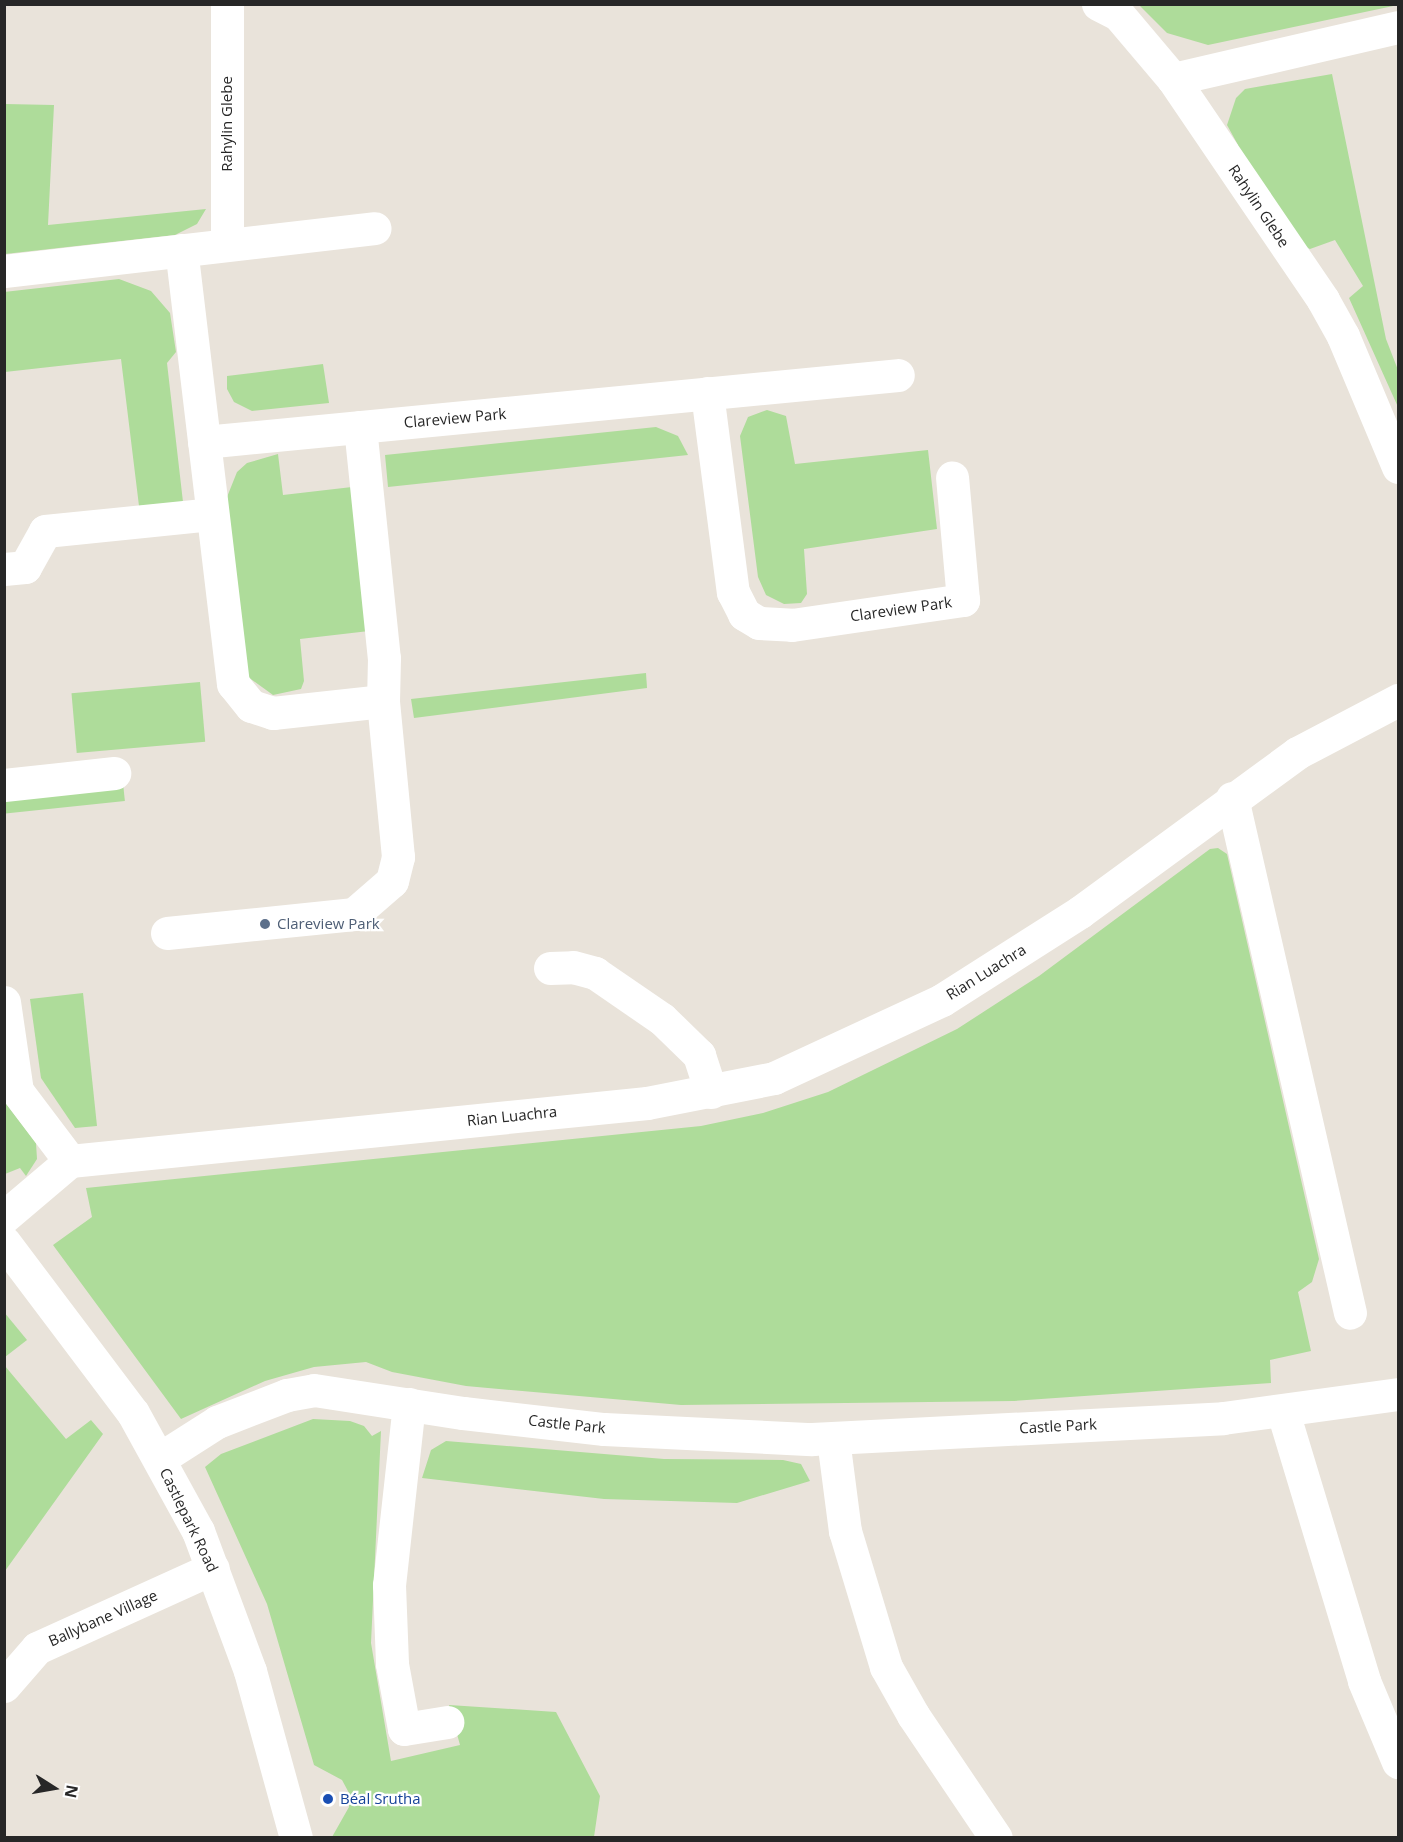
<!DOCTYPE html>
<html>
<head>
<meta charset="utf-8">
<style>
  body { margin:0 }
  #map { position:relative; width:1403px; height:1842px; overflow:hidden; background:#e9e3da; font-family:"Open Sans",sans-serif }
  div>[style] { position:absolute }
  .green>* { inset:0; background:#aedc9a; transform-origin:0 0 }
  .street>* { height:33px; margin:-16.5px; padding:0 16.5px; transform-origin:16.5px; border-radius:16.5px; background:#fff }
  .secondary>* { height:33px; margin:-16.5px; padding:0 16.5px; transform-origin:16.5px; border-radius:16.5px; background:#fff }
  .dots>* { width:16px; height:16px; translate:-50% -50%; box-sizing:border-box; border:3px solid #fff; border-radius:50% }
  span { translate:-50% -50%; white-space:nowrap; text-align:center; line-height:1.15; -webkit-text-stroke:4.5px #fff; paint-order:stroke }
  .street-label { font-size:15px; color:#272727 }
  .service-label { font-size:15px; color:#4e5e75 }
  .left { translate:0 -50%; text-align:left }
  .transit-label { font-size:15px; color:#164399 }
  .frame { position:absolute; inset:0; border:6px solid #272727; pointer-events:none }
  .north { position:absolute; left:24px; top:1758px; width:60px; height:60px; -webkit-text-stroke:4px #fff; paint-order:stroke; rotate:101deg; font-size:16px; font-weight:700; line-height:24px; text-align:center; color:#272727 }
  .north::after { content:''; display:block; margin:auto; width:21px; height:27px; background:#272727; clip-path:polygon(50% 0,100% 100%,50% 72%,0 100%) }
</style>
</head>
<body>
<div id="map">
  <div class="green">
    <div style="clip-path:polygon(1139px 5px,1398px 4px,1398px 5px,1208px 45px,1167px 33px)"></div>
    <div style="clip-path:polygon(1332px 74px,1386px 339px,1398px 370px,1398px 407px,1349px 298px,1363px 286px,1335px 240px,1310px 249px,1301px 245px,1235px 151px,1238px 145px,1227px 125px,1236px 98px,1245px 89px)"></div>
    <div style="clip-path:polygon(5px 104px,54px 105px,48px 225px,206px 209px,197px 224px,175px 235px,5px 254px)"></div>
    <div style="clip-path:polygon(119px 279px,151px 291px,170px 313px,176px 352px,167px 363px,183px 502px,139px 506px,121px 359px,5px 372px,4px 292px)"></div>
    <div style="clip-path:polygon(323px 364px,329px 403px,252px 411px,234px 402px,227px 389px,227px 376px)"></div>
    <div style="clip-path:polygon(767px 410px,786px 416px,795px 464px,928px 450px,937px 529px,804px 549px,807px 594px,801px 603px,784px 604px,766px 595px,758px 577px,740px 436px,748px 417px)"></div>
    <div style="clip-path:polygon(656px 427px,678px 436px,688px 455px,388px 487px,385px 455px)"></div>
    <div style="clip-path:polygon(278px 454px,283px 495px,352px 487px,369px 631px,300px 639px,304px 681px,301px 689px,273px 695px,248px 677px,227px 497px,237px 472px,247px 463px)"></div>
    <div style="clip-path:polygon(646px 673px,647px 688px,414px 718px,411px 699px)"></div>
    <div style="left:200px;top:682px;width:60px;height:129px;rotate:85deg"></div>
    <div style="left:123px;top:783px;width:18px;height:120px;rotate:84deg"></div>
    <div style="clip-path:polygon(1218px 848px,1227px 854px,1319px 1259px,1312px 1282px,1298px 1292px,1311px 1351px,1270px 1360px,1271px 1383px,1014px 1401px,681px 1405px,466px 1386px,392px 1372px,366px 1362px,314px 1367px,265px 1381px,181px 1419px,53px 1245px,92px 1217px,86px 1188px,701px 1126px,763px 1113px,828px 1092px,957px 1029px,1039px 976px,1210px 849px)"></div>
    <div style="clip-path:polygon(83px 993px,97px 1126px,75px 1128px,41px 1078px,30px 999px)"></div>
    <div style="clip-path:polygon(4px 1101px,36px 1143px,37px 1159px,26px 1176px,20px 1168px,5px 1174px)"></div>
    <div style="clip-path:polygon(4px 1312px,27px 1340px,5px 1357px,4px 1357px)"></div>
    <div style="clip-path:polygon(5px 1366px,66px 1439px,91px 1420px,103px 1434px,5px 1571px)"></div>
    <div style="clip-path:polygon(313px 1419px,350px 1421px,364px 1426px,372px 1436px,381px 1431px,371px 1643px,391px 1761px,460px 1745px,449px 1705px,556px 1712px,600px 1796px,594px 1837px,332px 1837px,349px 1807px,349px 1793px,342px 1780px,314px 1765px,267px 1604px,205px 1467px,221px 1454px)"></div>
    <div style="clip-path:polygon(446px 1441px,664px 1459px,783px 1460px,801px 1464px,810px 1481px,737px 1503px,604px 1499px,422px 1478px,431px 1450px)"></div>
  </div>
  <div class="street">
    <div style="left:1098px;top:4px;width:22px;rotate:27deg"></div>
    <div style="left:1118px;top:14px;width:85px;rotate:49.8deg"></div>
    <div style="left:1173px;top:79px;width:267px;rotate:55.8deg"></div>
    <div style="left:1323px;top:300px;width:41px;rotate:60.9deg"></div>
    <div style="left:1343px;top:336px;width:142px;rotate:67.2deg"></div>
    <div style="left:1173px;top:79px;width:231px;rotate:-13deg"></div>
    <div style="left:227px;top:243px;width:239px;rotate:-90deg"></div>
    <div style="left:4px;top:271px;width:373px;rotate:-6.6deg"></div>
    <div style="left:707px;top:393px;width:201px;rotate:82.6deg"></div>
    <div style="left:733px;top:592px;width:25px;rotate:63deg"></div>
    <div style="left:744px;top:614px;width:17px;rotate:31deg"></div>
    <div style="left:759px;top:623px;width:33px;rotate:3deg"></div>
    <div style="left:792px;top:625px;width:173px;rotate:-8.3deg"></div>
    <div style="left:963px;top:600px;width:123px;rotate:-95.1deg"></div>
    <div style="left:360px;top:427px;width:232px;rotate:84.1deg"></div>
    <div style="left:384px;top:658px;width:43px;rotate:91.3deg"></div>
    <div style="left:204px;top:442px;width:697px;rotate:-5.51deg"></div>
    <div style="left:4px;top:569px;width:21px;rotate:-5deg"></div>
    <div style="left:25px;top:567px;width:41px;rotate:-60.9deg"></div>
    <div style="left:45px;top:531px;width:167px;rotate:-5.8deg"></div>
    <div style="left:4px;top:785px;width:111px;rotate:-6.2deg"></div>
    <div style="left:1232px;top:798px;width:528px;rotate:77.09deg"></div>
    <div style="left:167px;top:933px;width:188px;rotate:-5.8deg"></div>
    <div style="left:354px;top:914px;width:50px;rotate:-41deg"></div>
    <div style="left:392px;top:881px;width:25px;rotate:-76deg"></div>
    <div style="left:398px;top:857px;width:157px;rotate:-95.5deg"></div>
    <div style="left:383px;top:701px;width:111px;rotate:173.8deg"></div>
    <div style="left:273px;top:713px;width:23px;rotate:-162deg"></div>
    <div style="left:251px;top:706px;width:28px;rotate:-129deg"></div>
    <div style="left:233px;top:684px;width:437px;rotate:-96.8deg"></div>
    <div style="left:550px;top:968px;width:23px;rotate:-2deg"></div>
    <div style="left:573px;top:967px;width:23px;rotate:15deg"></div>
    <div style="left:595px;top:973px;width:81px;rotate:34.5deg"></div>
    <div style="left:662px;top:1019px;width:52px;rotate:44.2deg"></div>
    <div style="left:699px;top:1055px;width:39px;rotate:72deg"></div>
    <div style="left:4px;top:1002px;width:90px;rotate:81.7deg"></div>
    <div style="left:17px;top:1091px;width:88px;rotate:52.9deg"></div>
    <div style="left:4px;top:1217px;width:87px;rotate:-40.3deg"></div>
    <div style="left:70px;top:1161px;width:580px;rotate:-5.74deg"></div>
    <div style="left:647px;top:1103px;width:129px;rotate:-11.1deg"></div>
    <div style="left:774px;top:1078px;width:185px;rotate:-24.9deg"></div>
    <div style="left:942px;top:1000px;width:164px;rotate:-32.5deg"></div>
    <div style="left:1080px;top:912px;width:269px;rotate:-36.2deg"></div>
    <div style="left:1297px;top:753px;width:114px;rotate:-27.7deg"></div>
    <div style="left:409px;top:1404px;width:182px;rotate:96.3deg"></div>
    <div style="left:389px;top:1585px;width:79px;rotate:87.8deg"></div>
    <div style="left:392px;top:1664px;width:66px;rotate:79.5deg"></div>
    <div style="left:404px;top:1729px;width:44px;rotate:-9.2deg"></div>
    <div style="left:1283px;top:1412px;width:281px;rotate:73.2deg"></div>
    <div style="left:1364px;top:1681px;width:88px;rotate:67.2deg"></div>
    <div style="left:833px;top:1439px;width:93px;rotate:82.6deg"></div>
    <div style="left:845px;top:1531px;width:142px;rotate:73.2deg"></div>
    <div style="left:886px;top:1667px;width:55px;rotate:60.6deg"></div>
    <div style="left:913px;top:1715px;width:148px;rotate:56deg"></div>
    <div style="left:159px;top:1459px;width:69px;rotate:-32.5deg"></div>
    <div style="left:217px;top:1422px;width:75px;rotate:-21.1deg"></div>
    <div style="left:287px;top:1395px;width:27px;rotate:-10deg"></div>
    <div style="left:314px;top:1390px;width:151px;rotate:8.8deg"></div>
    <div style="left:463px;top:1413px;width:142px;rotate:6.5deg"></div>
    <div style="left:604px;top:1429px;width:208px;rotate:2.8deg"></div>
    <div style="left:812px;top:1439px;width:412px;rotate:-2.9deg"></div>
    <div style="left:1223px;top:1418px;width:177px;rotate:-7.8deg"></div>
    <div style="left:4px;top:1686px;width:50px;rotate:-49deg"></div>
    <div style="left:37px;top:1648px;width:193px;rotate:-24.4deg"></div>
  </div>
  <div class="secondary">
    <div style="left:4px;top:1242px;width:214px;rotate:53deg"></div>
    <div style="left:133px;top:1413px;width:135px;rotate:61.2deg"></div>
    <div style="left:198px;top:1531px;width:149px;rotate:69.6deg"></div>
    <div style="left:250px;top:1671px;width:173px;rotate:74.6deg"></div>
  </div>
  <div class="dots">
    <div style="left:265px;top:924px;background:#5c6f8a"></div>
    <div style="left:328px;top:1799px;background:#1a4fb4"></div>
  </div>
  <div class="street-label">
    <span style="left:227px;top:124px;rotate:-90deg">Rahylin Glebe</span>
    <span style="left:1259px;top:206px;rotate:56deg">Rahylin Glebe</span>
    <span style="left:455px;top:418px;rotate:-5deg">Clareview Park</span>
    <span style="left:901px;top:609px;rotate:-8deg">Clareview Park</span>
    <span style="left:986px;top:972px;rotate:-32deg">Rian Luachra</span>
    <span style="left:512px;top:1116px;rotate:-6deg">Rian Luachra</span>
    <span style="left:567px;top:1424px;rotate:6deg">Castle Park</span>
    <span style="left:1058px;top:1426px;rotate:-3deg">Castle Park</span>
    <span style="left:189px;top:1520px;rotate:64deg">Castlepark Road</span>
    <span style="left:103px;top:1618px;rotate:-24deg">Ballybane Village</span>
  </div>
  <div class="service-label">
    <span class="left" style="left:277px;top:924px">Clareview Park</span>
  </div>
  <div class="transit-label">
    <span class="left" style="left:340px;top:1799px">Béal Srutha</span>
  </div>
  <div class="frame"></div>
  <div class="north">N</div>
</div>
</body>
</html>
